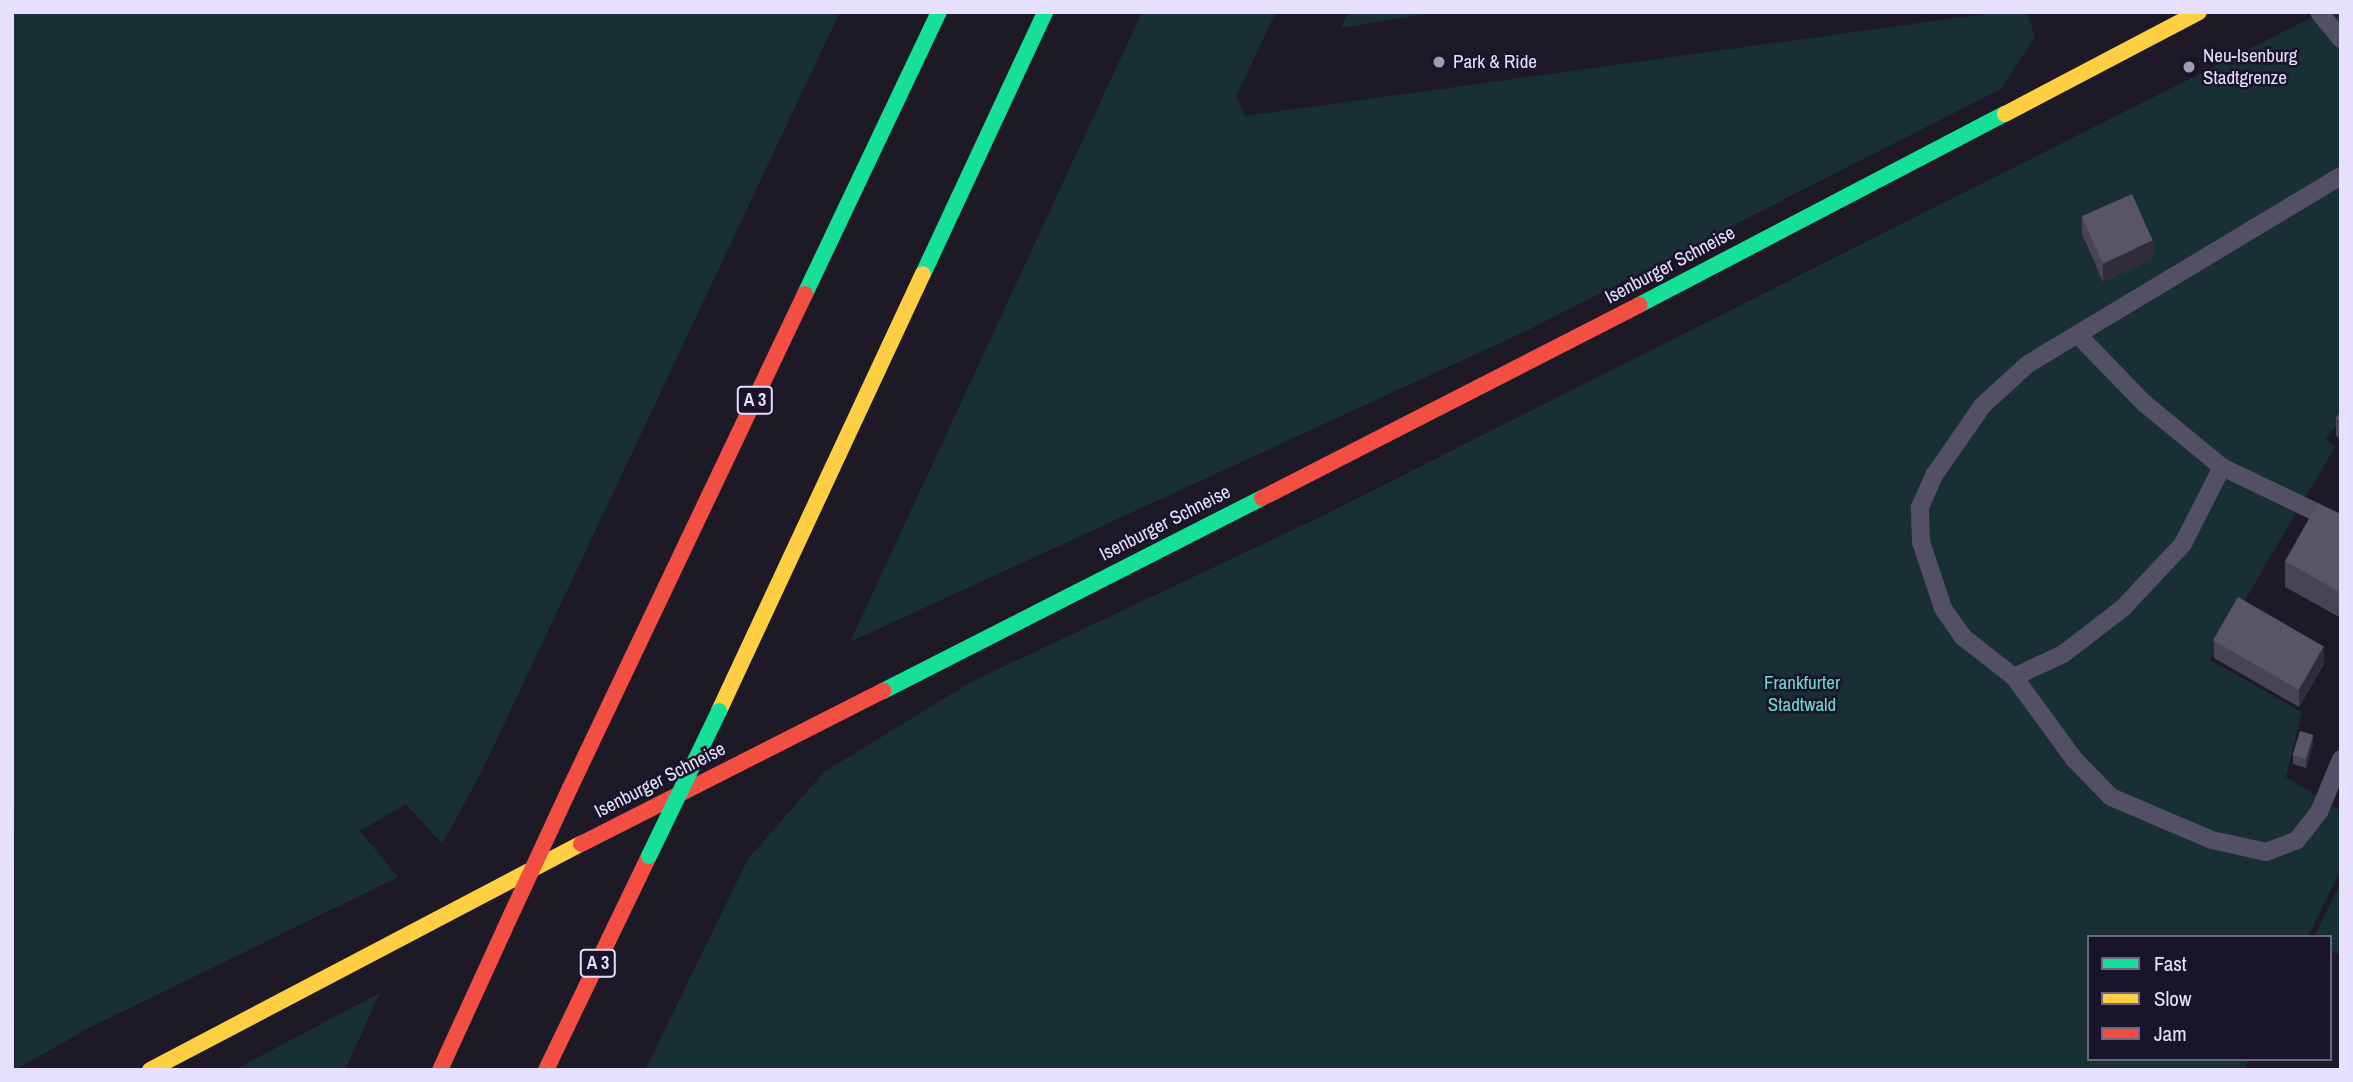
<!DOCTYPE html>
<html>
<head>
<meta charset="utf-8">
<style>
  body { margin:0 }
  #map { position:relative; width:2353px; height:1082px; overflow:hidden; background:#1d1926; font-family:"Archivo Narrow",sans-serif }
  div>[style] { position:absolute }
  .green>* { inset:0; background:#182f33 }
  .lane>* { height:18px; margin:-9px; padding:0 9px; transform-origin:9px; border-radius:9px; background:#534f65 }
  .fast>* { height:16px; margin:-8px; padding:0 8px; transform-origin:8px; border-radius:8px; background:#16e098 }
  .slow>* { height:16px; margin:-8px; padding:0 8px; transform-origin:8px; border-radius:8px; background:#ffcf43 }
  .jam>* { height:16px; margin:-8px; padding:0 8px; transform-origin:8px; border-radius:8px; background:#f24e42 }
  .fast-bridge>* { height:16px; margin:-8px; padding:0 8px; transform-origin:8px; border-radius:8px; background:#16e098 }
  .jam-bridge>* { height:16px; margin:-8px; padding:0 8px; transform-origin:8px; border-radius:8px; background:#f24e42 }
  .wall>* { inset:0; background:#484454 }
  .shaded-wall>* { inset:0; background:#302c3a }
  .building>* { inset:0; background:#595566; transform-origin:0 0 }
  .dots>* { width:19px; height:19px; translate:-50% -50%; box-sizing:border-box; border:4px solid #1a142b; border-radius:50% }
  span { translate:-50% -50%; white-space:nowrap; text-align:center; line-height:1.15; -webkit-text-stroke:5px #1a142b; paint-order:stroke }
  .shield-label span { padding:2px 5px; background:#1a142b; border:2px solid; border-radius:5px; -webkit-text-stroke-width:0 }
  .shield-label { font-size:18px; color:#e7e0fd; font-weight:700 }
  .poi-label { font-size:19px; color:#e7e0fd }
  .left { translate:0 -50%; text-align:left }
  .street-label { font-size:19px; color:#e7e0fd }
  .park-label { font-size:19px; color:#71d9ca }
  .frame { position:absolute; inset:0; border:14px solid #e7e0fd; pointer-events:none }
  .legend { position:absolute; left:2087px; top:935px; width:245px; height:126px; box-sizing:border-box; background:#1a142b; border:2px solid #6c667f; margin:0; padding:9px 12px; list-style:none; font-size:21px; color:#e7e0fd }
  .legend li { display:flex; align-items:center; gap:14px; height:35px }
  .legend b { width:35px; border:2px solid #6c667f }
</style>
</head>
<body>
<div id="map">
  <div class="green">
    <div style="clip-path:polygon(12px 12px,840px 12px,482px 771px,442px 844px,406px 804px,360px 831px,398px 877px,87px 1029px,15px 1070px)"></div>
    <div style="clip-path:polygon(1142px 12px,1276px 12px,1237px 95px,1245px 116px,1998px 12px,2027px 12px,2035px 37px,2001px 89px,1524px 332px,850px 642px)"></div>
    <div style="clip-path:polygon(1348px 12px,1439px 12px,1341px 28px)"></div>
    <div style="clip-path:polygon(2322px 12px,2341px 12px,2341px 420px,2326px 438px,2335px 447px,2210px 660px,2302px 712px,2286px 777px,2341px 811px,2341px 869px,2308px 937px,2089px 937px,2089px 1059px,2249px 1059px,2244px 1070px,645px 1070px,748px 859px,824px 772px,971px 682px,1322px 516px)"></div>
    <div style="clip-path:polygon(2341px 882px,2341px 956px,2330px 950px,2330px 937px,2314px 937px)"></div>
    <div style="clip-path:polygon(380px 993px,345px 1070px,234px 1070px,349px 1009px)"></div>
  </div>
  <div class="lane">
    <div style="left:2319px;top:12px;width:35px;rotate:51deg"></div>
    <div style="left:2078px;top:335px;width:95px;rotate:45.9deg"></div>
    <div style="left:2144px;top:403px;width:101px;rotate:39.4deg"></div>
    <div style="left:2222px;top:467px;width:132px;rotate:25.6deg"></div>
    <div style="left:2222px;top:467px;width:86px;rotate:116.9deg"></div>
    <div style="left:2183px;top:544px;width:88px;rotate:133.2deg"></div>
    <div style="left:2123px;top:608px;width:76px;rotate:142.5deg"></div>
    <div style="left:2063px;top:654px;width:54px;rotate:154.9deg"></div>
    <div style="left:2014px;top:677px;width:65px;rotate:-141.9deg"></div>
    <div style="left:1963px;top:637px;width:35px;rotate:-125deg"></div>
    <div style="left:1943px;top:608px;width:70px;rotate:-108.4deg"></div>
    <div style="left:1921px;top:542px;width:35px;rotate:-92deg"></div>
    <div style="left:1920px;top:507px;width:36px;rotate:-66deg"></div>
    <div style="left:1935px;top:474px;width:83px;rotate:-55.3deg"></div>
    <div style="left:1982px;top:406px;width:62px;rotate:-42.4deg"></div>
    <div style="left:2028px;top:364px;width:365px;rotate:-31deg"></div>
    <div style="left:2014px;top:677px;width:102px;rotate:53.8deg"></div>
    <div style="left:2074px;top:759px;width:53px;rotate:45.8deg"></div>
    <div style="left:2111px;top:797px;width:110px;rotate:23.1deg"></div>
    <div style="left:2212px;top:840px;width:55px;rotate:12.5deg"></div>
    <div style="left:2266px;top:852px;width:33px;rotate:-21deg"></div>
    <div style="left:2297px;top:840px;width:36px;rotate:-52deg"></div>
    <div style="left:2319px;top:812px;width:57px;rotate:-67.5deg"></div>
  </div>
  <div class="fast">
    <div style="left:923px;top:274px;width:289px;rotate:-65deg"></div>
    <div style="left:805px;top:294px;width:312px;rotate:-64.6deg"></div>
    <div style="left:1639px;top:305px;width:413px;rotate:-27.6deg"></div>
    <div style="left:883px;top:691px;width:425px;rotate:-27deg"></div>
  </div>
  <div class="slow">
    <div style="left:2005px;top:114px;width:219px;rotate:-27.7deg"></div>
    <div style="left:719px;top:711px;width:482px;rotate:-65deg"></div>
    <div style="left:150px;top:1070px;width:487px;rotate:-27.7deg"></div>
  </div>
  <div class="jam">
    <div style="left:1262px;top:498px;width:424px;rotate:-27.1deg"></div>
    <div style="left:570px;top:788px;width:547px;rotate:-64.56deg"></div>
    <div style="left:581px;top:844px;width:339px;rotate:-26.9deg"></div>
    <div style="left:440px;top:1070px;width:154px;rotate:-65.4deg"></div>
    <div style="left:546px;top:1070px;width:237px;rotate:-64.3deg"></div>
  </div>
  <div class="fast-bridge">
    <div style="left:649px;top:856px;width:161px;rotate:-64.2deg"></div>
  </div>
  <div class="jam-bridge">
    <div style="left:504px;top:930px;width:157px;rotate:-65.1deg"></div>
  </div>
  <div class="wall">
    <div style="clip-path:polygon(2082px 217px,2153px 259px,2103px 282px,2082px 234px)"></div>
    <div style="clip-path:polygon(2341px 411px,2341px 439px,2336px 436px,2336px 418px)"></div>
    <div style="clip-path:polygon(2341px 516px,2341px 618px,2285px 587px,2285px 561px)"></div>
    <div style="clip-path:polygon(2214px 641px,2324px 664px,2299px 707px,2214px 658px)"></div>
    <div style="clip-path:polygon(2313px 744px,2306px 768px,2293px 764px,2293px 755px)"></div>
  </div>
  <div class="shaded-wall">
    <div style="clip-path:polygon(2153px 241px,2153px 259px,2103px 282px,2103px 264px)"></div>
    <div style="clip-path:polygon(2324px 646px,2324px 664px,2299px 707px,2299px 689px)"></div>
    <div style="clip-path:polygon(2313px 735px,2313px 744px,2306px 768px,2306px 759px)"></div>
  </div>
  <div class="building">
    <div style="left:2132px;top:194px;width:51px;height:55px;rotate:66deg"></div>
    <div style="clip-path:polygon(2341px 411px,2341px 422px,2336px 418px)"></div>
    <div style="clip-path:polygon(2318px 503px,2341px 516px,2341px 593px,2285px 561px)"></div>
    <div style="left:2238px;top:597px;width:99px;height:50px;rotate:30deg"></div>
    <div style="left:2300px;top:731px;width:14px;height:25px;rotate:17deg"></div>
  </div>
  <div class="dots">
    <div style="left:1439px;top:62px;background:#a09ab2"></div>
    <div style="left:2189px;top:67px;background:#a09ab2"></div>
  </div>
  <div class="shield-label">
    <span style="left:755px;top:400px">A 3</span>
    <span style="left:598px;top:963px">A 3</span>
  </div>
  <div class="poi-label">
    <span class="left" style="left:2203px;top:67px">Neu-Isenburg<br>Stadtgrenze</span>
    <span class="left" style="left:1453px;top:62px">Park &amp; Ride</span>
  </div>
  <div class="street-label">
    <span style="left:1670px;top:265px;rotate:-28deg">Isenburger Schneise</span>
    <span style="left:1165px;top:523px;rotate:-27deg">Isenburger Schneise</span>
    <span style="left:660px;top:780px;rotate:-27deg">Isenburger Schneise</span>
  </div>
  <div class="park-label">
    <span style="left:1802px;top:694px">Frankfurter<br>Stadtwald</span>
  </div>
  <div class="frame"></div>
  <ul class="legend">
  <li><b style="height:9px;background:#16e098"></b>Fast</li>
  <li><b style="height:9px;background:#ffcf43"></b>Slow</li>
  <li><b style="height:9px;background:#f24e42"></b>Jam</li>
  </ul>
</div>
</body>
</html>
